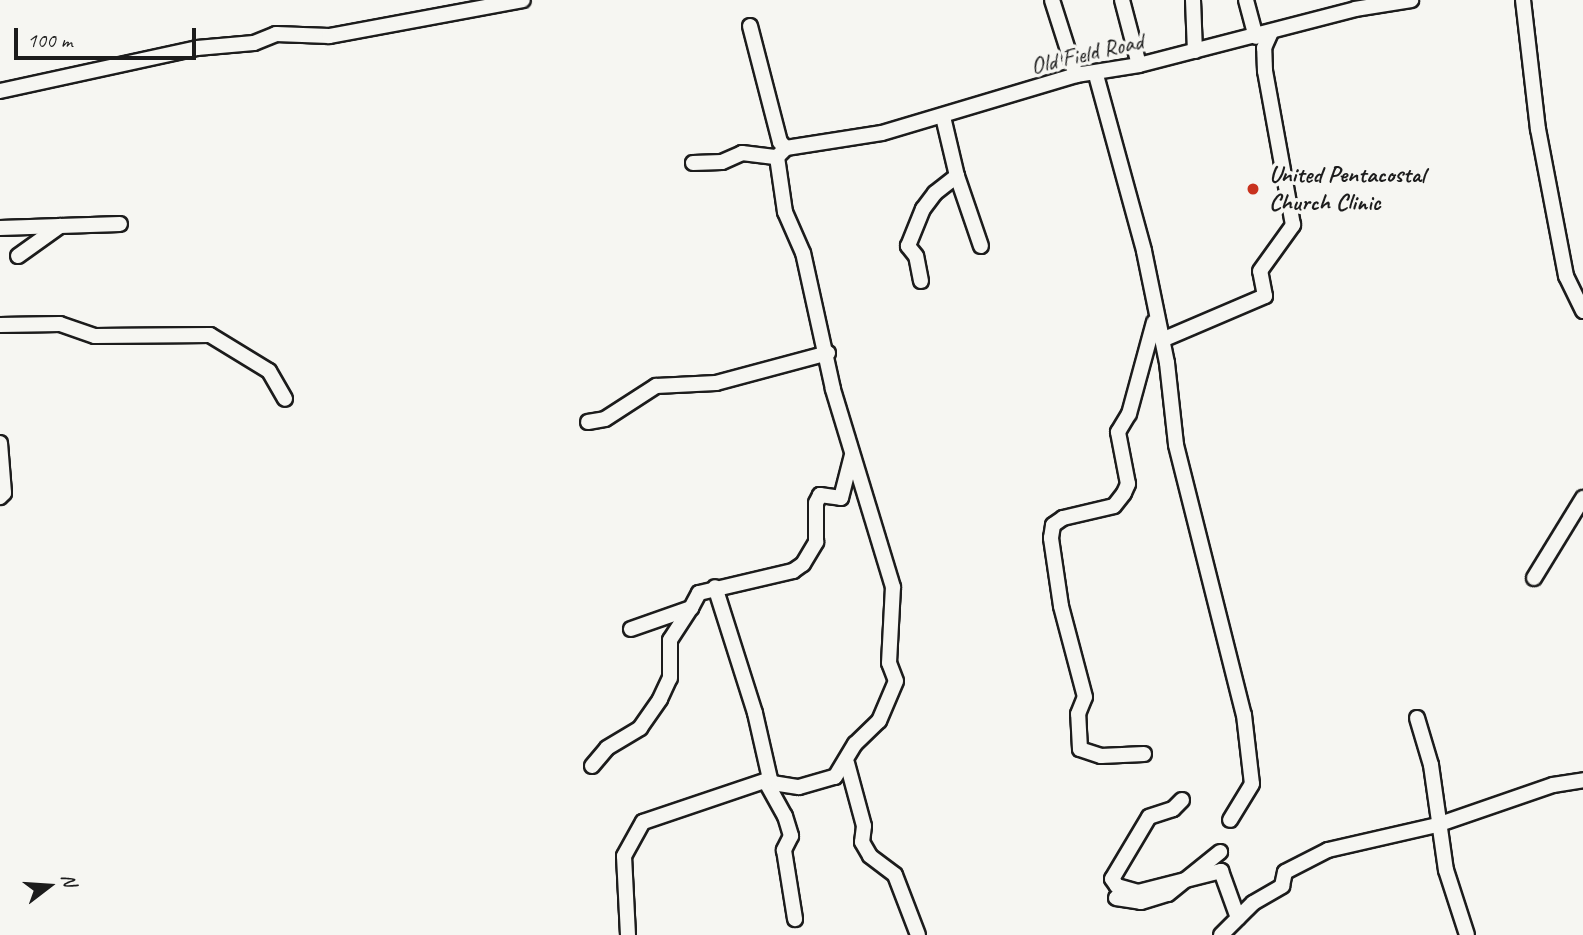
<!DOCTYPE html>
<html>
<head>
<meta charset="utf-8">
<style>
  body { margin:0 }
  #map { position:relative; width:1583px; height:935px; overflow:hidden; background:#f6f6f2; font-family:Caveat,sans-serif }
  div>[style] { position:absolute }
  .roads { filter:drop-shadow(2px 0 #1c1c1c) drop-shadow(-2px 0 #1c1c1c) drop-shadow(0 2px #1c1c1c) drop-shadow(0 -2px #1c1c1c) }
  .minor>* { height:14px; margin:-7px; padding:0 7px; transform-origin:7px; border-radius:7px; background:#f6f6f2 }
  .dots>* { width:19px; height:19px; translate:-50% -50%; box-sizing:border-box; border:4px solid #f6f6f2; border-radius:50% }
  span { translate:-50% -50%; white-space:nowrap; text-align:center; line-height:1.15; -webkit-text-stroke:7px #f6f6f2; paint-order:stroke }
  .street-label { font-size:24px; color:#1c1c1c }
  .poi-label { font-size:24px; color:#1c1c1c; font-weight:700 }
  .left { translate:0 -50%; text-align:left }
  .north { position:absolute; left:14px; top:851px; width:70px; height:70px; -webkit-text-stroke:5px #f6f6f2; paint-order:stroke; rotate:73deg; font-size:19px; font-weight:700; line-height:28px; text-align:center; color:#1c1c1c }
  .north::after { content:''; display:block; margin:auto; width:24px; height:32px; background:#1c1c1c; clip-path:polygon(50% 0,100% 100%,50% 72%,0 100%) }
  .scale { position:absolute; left:14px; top:28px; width:182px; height:32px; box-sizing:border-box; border:4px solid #1c1c1c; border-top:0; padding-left:9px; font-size:21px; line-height:24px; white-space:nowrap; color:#1c1c1c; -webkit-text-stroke:5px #f6f6f2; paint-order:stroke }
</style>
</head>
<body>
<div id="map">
  <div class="roads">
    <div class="minor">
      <div style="left:1052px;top:0;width:79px;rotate:72.3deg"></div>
      <div style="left:1122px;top:0;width:67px;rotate:75.3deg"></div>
      <div style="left:1193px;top:0;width:51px;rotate:87.8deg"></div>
      <div style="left:1246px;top:0;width:38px;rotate:75deg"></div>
      <div style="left:1523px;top:0;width:130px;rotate:83.4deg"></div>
      <div style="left:1538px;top:129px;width:150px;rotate:79.2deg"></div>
      <div style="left:1566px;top:276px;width:39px;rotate:64deg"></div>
      <div style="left:750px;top:26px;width:120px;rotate:75.5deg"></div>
      <div style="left:780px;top:142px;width:8px;rotate:45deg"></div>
      <div style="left:1096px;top:75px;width:182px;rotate:74.7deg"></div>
      <div style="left:1144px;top:251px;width:114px;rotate:78.4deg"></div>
      <div style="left:1167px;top:363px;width:82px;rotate:83.7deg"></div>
      <div style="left:1176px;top:445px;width:278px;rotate:75.9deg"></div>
      <div style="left:1244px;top:715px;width:69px;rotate:83.4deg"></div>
      <div style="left:1252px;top:784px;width:42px;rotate:121.4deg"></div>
      <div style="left:0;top:91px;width:202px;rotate:-12.3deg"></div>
      <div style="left:197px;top:48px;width:57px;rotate:-5deg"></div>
      <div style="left:254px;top:43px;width:24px;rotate:-22deg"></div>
      <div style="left:276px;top:34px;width:53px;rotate:2.2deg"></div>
      <div style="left:329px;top:36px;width:197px;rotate:-10.5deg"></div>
      <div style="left:777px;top:157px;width:13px;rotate:-45deg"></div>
      <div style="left:786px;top:148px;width:97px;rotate:-8.9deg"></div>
      <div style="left:882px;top:133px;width:202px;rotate:-16.6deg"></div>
      <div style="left:1076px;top:75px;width:64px;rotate:-9deg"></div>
      <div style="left:1139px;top:65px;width:223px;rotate:-14.5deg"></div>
      <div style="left:1355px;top:9px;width:57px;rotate:-9.1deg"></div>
      <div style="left:693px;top:163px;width:29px;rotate:-2deg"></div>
      <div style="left:722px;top:162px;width:22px;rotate:-24deg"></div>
      <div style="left:742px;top:153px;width:35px;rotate:7deg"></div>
      <div style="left:957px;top:176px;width:74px;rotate:71.1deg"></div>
      <div style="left:0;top:228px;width:120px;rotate:-1.9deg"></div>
      <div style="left:18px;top:256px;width:52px;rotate:-35.5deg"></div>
      <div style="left:921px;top:281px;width:25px;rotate:-101deg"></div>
      <div style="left:916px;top:256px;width:13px;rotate:-129deg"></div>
      <div style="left:908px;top:246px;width:40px;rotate:-68deg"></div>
      <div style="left:923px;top:209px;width:20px;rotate:-53deg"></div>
      <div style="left:935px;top:193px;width:28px;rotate:-38deg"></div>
      <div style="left:957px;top:176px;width:61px;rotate:-103.3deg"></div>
      <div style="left:0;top:325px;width:60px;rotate:-1deg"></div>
      <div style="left:60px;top:324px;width:37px;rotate:19deg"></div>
      <div style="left:95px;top:336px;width:115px;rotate:-0.5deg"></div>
      <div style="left:210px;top:335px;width:69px;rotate:31.4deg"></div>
      <div style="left:269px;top:371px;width:32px;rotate:60deg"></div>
      <div style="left:1162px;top:340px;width:112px;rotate:-23.1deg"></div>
      <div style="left:1265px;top:296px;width:25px;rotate:-101deg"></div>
      <div style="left:1260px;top:271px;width:57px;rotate:-54.3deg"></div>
      <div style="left:1293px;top:225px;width:157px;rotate:-100.3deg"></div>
      <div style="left:1265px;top:71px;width:23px;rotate:-92deg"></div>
      <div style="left:1264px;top:48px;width:17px;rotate:-66deg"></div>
      <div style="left:588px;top:422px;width:17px;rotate:-10deg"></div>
      <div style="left:605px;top:419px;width:61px;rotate:-32.9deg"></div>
      <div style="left:656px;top:386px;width:60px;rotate:-2.9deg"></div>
      <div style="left:716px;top:383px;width:116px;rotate:-15deg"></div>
      <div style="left:0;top:443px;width:50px;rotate:85.4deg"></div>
      <div style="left:4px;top:493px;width:6px;rotate:135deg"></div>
      <div style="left:1534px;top:578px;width:94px;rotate:-58.5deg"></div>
      <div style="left:631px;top:629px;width:64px;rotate:-19.3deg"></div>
      <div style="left:691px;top:608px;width:17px;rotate:-62deg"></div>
      <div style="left:699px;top:593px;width:97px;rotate:-13.2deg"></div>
      <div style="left:793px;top:571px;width:12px;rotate:-35deg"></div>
      <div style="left:803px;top:564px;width:26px;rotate:-59deg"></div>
      <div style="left:816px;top:542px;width:39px;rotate:-90deg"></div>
      <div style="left:816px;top:503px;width:9px;rotate:-63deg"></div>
      <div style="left:820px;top:495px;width:21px;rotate:8deg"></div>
      <div style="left:841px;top:498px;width:44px;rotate:-75.7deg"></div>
      <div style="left:1417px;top:718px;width:49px;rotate:73.4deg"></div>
      <div style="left:1431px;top:765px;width:106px;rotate:81.9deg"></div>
      <div style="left:1446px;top:870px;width:68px;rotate:72.1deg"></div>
      <div style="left:1144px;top:754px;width:43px;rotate:177.3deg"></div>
      <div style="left:1101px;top:756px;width:22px;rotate:-162deg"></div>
      <div style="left:1080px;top:749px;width:35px;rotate:-93deg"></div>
      <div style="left:1078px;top:714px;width:18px;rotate:-68deg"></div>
      <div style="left:1085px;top:697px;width:94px;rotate:-104.8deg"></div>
      <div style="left:1061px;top:606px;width:69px;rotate:-98.4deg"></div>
      <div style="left:1051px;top:538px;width:13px;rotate:-81deg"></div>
      <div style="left:1053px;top:525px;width:12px;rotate:-35deg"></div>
      <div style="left:1063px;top:518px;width:52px;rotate:-13.2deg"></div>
      <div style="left:1114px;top:506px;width:16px;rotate:-52deg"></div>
      <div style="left:1124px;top:493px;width:10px;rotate:-66deg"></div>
      <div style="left:1128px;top:484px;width:53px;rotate:-100.9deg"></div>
      <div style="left:1118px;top:432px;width:21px;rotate:-59deg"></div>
      <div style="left:1129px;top:414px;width:95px;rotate:-74.8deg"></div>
      <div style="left:847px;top:763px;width:65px;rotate:74.9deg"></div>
      <div style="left:864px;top:826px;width:16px;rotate:97deg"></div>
      <div style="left:862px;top:842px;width:16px;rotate:60deg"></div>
      <div style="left:870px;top:856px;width:31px;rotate:37deg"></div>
      <div style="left:895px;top:875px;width:64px;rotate:69deg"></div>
      <div style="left:592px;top:766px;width:23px;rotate:-50deg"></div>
      <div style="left:607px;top:748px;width:39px;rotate:-31deg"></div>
      <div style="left:640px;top:728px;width:35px;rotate:-55deg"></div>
      <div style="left:660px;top:699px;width:23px;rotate:-65deg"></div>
      <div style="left:670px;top:678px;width:38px;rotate:-90deg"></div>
      <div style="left:670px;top:640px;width:37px;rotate:-57deg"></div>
      <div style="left:766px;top:782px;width:33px;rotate:9deg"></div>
      <div style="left:799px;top:787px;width:37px;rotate:-16deg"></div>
      <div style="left:835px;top:777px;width:39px;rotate:-59deg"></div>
      <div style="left:855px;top:744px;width:33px;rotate:-44deg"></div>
      <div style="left:879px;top:721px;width:43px;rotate:-67deg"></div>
      <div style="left:896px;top:681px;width:19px;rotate:-111deg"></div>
      <div style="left:889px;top:663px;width:76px;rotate:-87deg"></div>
      <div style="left:893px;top:587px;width:207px;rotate:-106.9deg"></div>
      <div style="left:833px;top:389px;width:139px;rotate:-102.4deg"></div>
      <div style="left:803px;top:253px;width:45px;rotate:-113.7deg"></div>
      <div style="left:785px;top:212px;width:56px;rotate:-98.3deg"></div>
      <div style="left:766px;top:782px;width:39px;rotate:61deg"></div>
      <div style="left:785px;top:816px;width:21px;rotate:73deg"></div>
      <div style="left:791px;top:836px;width:16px;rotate:117deg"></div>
      <div style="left:784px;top:850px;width:70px;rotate:80.9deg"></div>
      <div style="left:1182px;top:800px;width:13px;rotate:135deg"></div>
      <div style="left:1173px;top:809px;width:25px;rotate:162deg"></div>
      <div style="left:1149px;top:817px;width:72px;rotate:120.8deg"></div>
      <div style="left:1112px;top:879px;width:9px;rotate:54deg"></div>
      <div style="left:1117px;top:886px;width:22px;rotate:16deg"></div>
      <div style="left:1138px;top:892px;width:86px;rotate:-14.2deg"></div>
      <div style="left:1221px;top:871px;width:50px;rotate:70.1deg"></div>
      <div style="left:1116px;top:898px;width:25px;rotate:9deg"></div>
      <div style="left:1141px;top:902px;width:28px;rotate:-17deg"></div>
      <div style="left:1168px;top:894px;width:67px;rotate:-38.9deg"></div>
      <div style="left:628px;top:935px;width:79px;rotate:-92.9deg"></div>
      <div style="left:624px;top:856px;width:39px;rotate:-61deg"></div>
      <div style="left:643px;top:822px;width:134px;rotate:-18.7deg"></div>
      <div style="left:770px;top:779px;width:68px;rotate:-102.8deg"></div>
      <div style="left:755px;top:713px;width:132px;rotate:-107.6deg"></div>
      <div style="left:1221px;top:935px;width:45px;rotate:-45deg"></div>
      <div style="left:1253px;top:903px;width:34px;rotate:-30deg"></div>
      <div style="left:1282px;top:886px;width:14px;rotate:-78deg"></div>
      <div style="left:1285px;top:872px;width:48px;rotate:-27.1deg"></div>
      <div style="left:1328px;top:850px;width:112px;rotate:-12.9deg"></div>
      <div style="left:1437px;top:825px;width:123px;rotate:-19deg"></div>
      <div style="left:1553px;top:785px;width:30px;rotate:-9deg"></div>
    </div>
  </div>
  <div class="dots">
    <div style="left:1253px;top:189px;background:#c8321e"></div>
  </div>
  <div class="street-label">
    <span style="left:1087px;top:54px;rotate:-13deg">Old Field Road</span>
  </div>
  <div class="poi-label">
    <span class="left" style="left:1269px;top:189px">United Pentacostal<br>Church Clinic</span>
  </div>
  <div class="north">N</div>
  <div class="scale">100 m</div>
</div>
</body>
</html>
